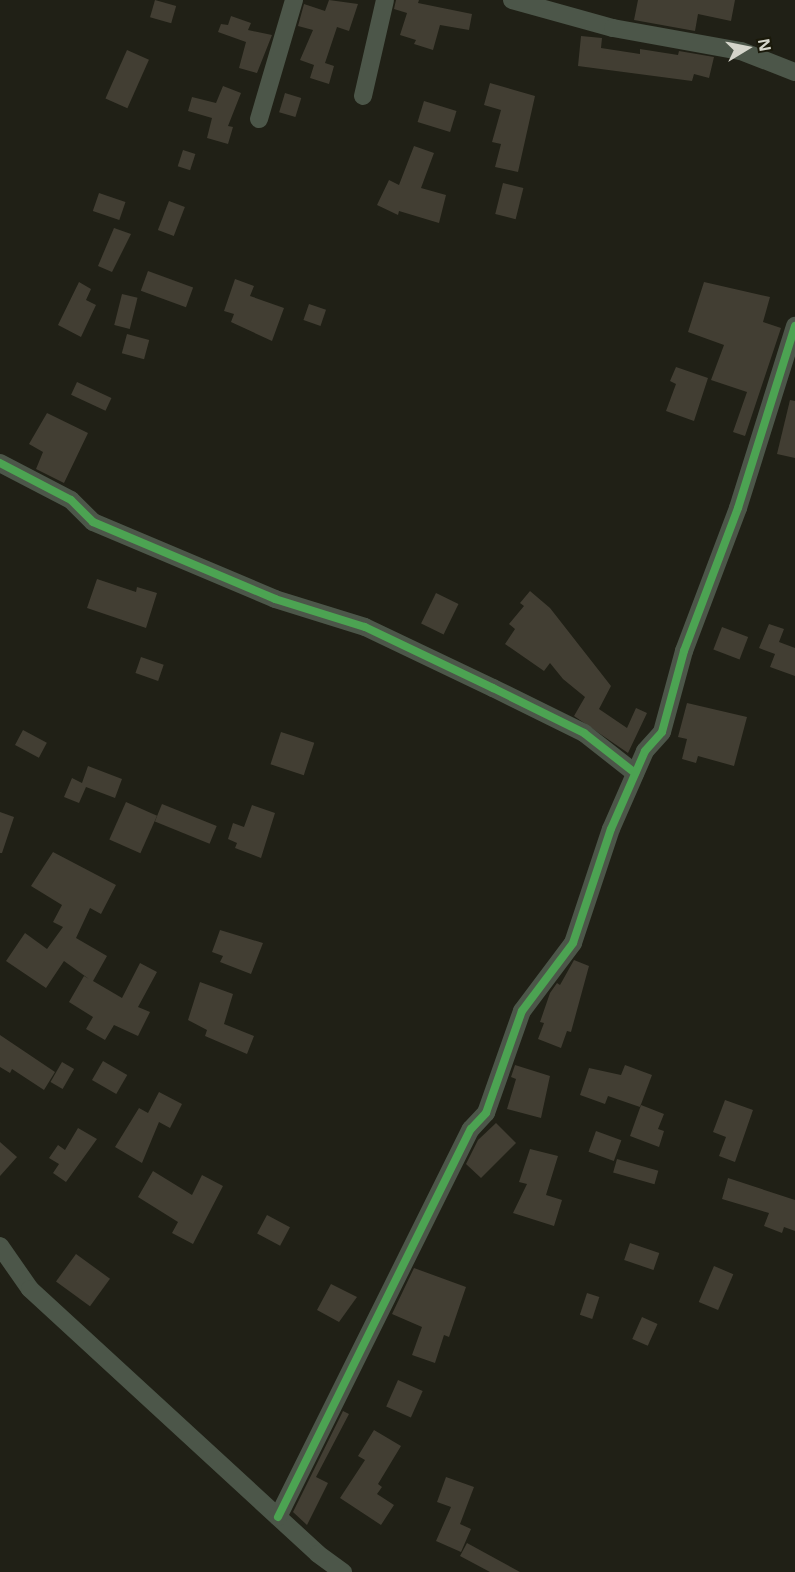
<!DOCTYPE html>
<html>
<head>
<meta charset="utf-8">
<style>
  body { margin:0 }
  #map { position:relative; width:795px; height:1572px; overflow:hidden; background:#202016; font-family:"Open Sans",sans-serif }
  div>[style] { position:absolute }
  .building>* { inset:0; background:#423e33; transform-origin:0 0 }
  .minor>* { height:18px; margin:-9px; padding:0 9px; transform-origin:9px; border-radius:9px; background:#4c5649 }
  .cycleway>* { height:8px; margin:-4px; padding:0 4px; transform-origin:4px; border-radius:4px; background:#4ca352 }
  span { translate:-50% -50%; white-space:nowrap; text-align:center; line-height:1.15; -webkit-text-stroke:6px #1a190a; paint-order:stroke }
  .north { position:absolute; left:717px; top:18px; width:60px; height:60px; -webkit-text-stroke:4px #1a190a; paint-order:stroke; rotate:80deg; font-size:16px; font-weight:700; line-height:24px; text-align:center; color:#d5d5cb }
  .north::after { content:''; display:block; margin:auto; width:21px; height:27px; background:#d5d5cb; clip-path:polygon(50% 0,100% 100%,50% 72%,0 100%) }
</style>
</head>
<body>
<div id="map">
  <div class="building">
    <div style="left:155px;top:0;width:22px;height:18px;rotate:16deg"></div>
    <div style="clip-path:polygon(329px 0,358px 4px,349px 31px,337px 27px,325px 63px,334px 66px,329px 84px,310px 78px,314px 65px,300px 60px,313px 30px,298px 26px,304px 4px,325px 11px)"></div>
    <div style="clip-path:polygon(396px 0,419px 0,418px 3px,472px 14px,469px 30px,440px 25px,433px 50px,414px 44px,416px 40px,400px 35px,407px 13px,394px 9px)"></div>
    <div style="clip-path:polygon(638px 0,735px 0,731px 21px,698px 14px,695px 31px,634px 20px)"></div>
    <div style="clip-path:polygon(231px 16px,251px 23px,248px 30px,272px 35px,257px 73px,239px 68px,246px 42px,218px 32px,221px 24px,228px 25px)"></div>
    <div style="clip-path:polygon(581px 36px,602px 38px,601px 48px,640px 54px,640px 49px,678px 55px,679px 51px,714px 57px,709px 78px,694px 74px,692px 81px,578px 66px)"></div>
    <div style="left:127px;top:50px;width:24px;height:53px;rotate:24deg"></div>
    <div style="clip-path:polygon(490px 83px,535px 96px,518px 172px,495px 167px,501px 144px,492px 142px,501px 110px,484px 105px)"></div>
    <div style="clip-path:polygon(223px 86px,241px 93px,228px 126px,233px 127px,228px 144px,207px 138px,212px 118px,188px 111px,192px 97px,216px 103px)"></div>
    <div style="left:285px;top:93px;width:17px;height:20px;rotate:17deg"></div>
    <div style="left:424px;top:101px;width:34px;height:22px;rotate:17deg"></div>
    <div style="clip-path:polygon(414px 146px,434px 153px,421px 188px,446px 195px,439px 223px,399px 211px,398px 215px,377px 205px,389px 180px,399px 185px)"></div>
    <div style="left:183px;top:150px;width:13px;height:17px;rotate:18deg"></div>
    <div style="left:503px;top:183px;width:21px;height:32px;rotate:14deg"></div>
    <div style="left:99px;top:193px;width:28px;height:19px;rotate:19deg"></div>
    <div style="left:169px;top:201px;width:17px;height:31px;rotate:21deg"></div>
    <div style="clip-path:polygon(114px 228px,131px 234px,112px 272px,98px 266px)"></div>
    <div style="left:148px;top:271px;width:48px;height:21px;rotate:20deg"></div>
    <div style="clip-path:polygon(235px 279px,254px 286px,250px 296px,284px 308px,272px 341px,231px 322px,234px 314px,224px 311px)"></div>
    <div style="clip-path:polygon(79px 282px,91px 289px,86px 300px,96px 305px,81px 337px,58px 325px)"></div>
    <div style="clip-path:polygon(704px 282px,770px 297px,763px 322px,781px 328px,745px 436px,733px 432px,747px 392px,711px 380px,724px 345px,688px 332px)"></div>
    <div style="left:122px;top:294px;width:16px;height:32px;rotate:14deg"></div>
    <div style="left:309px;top:304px;width:18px;height:17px;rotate:19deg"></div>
    <div style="left:127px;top:334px;width:23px;height:20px;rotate:15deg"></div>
    <div style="clip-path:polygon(676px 367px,708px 378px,694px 421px,666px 411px,676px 384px,670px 381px)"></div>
    <div style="left:77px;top:382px;width:38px;height:14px;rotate:25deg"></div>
    <div style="clip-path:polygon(790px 400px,795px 401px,795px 458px,777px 454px)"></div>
    <div style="clip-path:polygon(47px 413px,88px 433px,64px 483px,36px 469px,43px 452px,29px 444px)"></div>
    <div style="clip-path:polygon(97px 579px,136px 592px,137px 587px,157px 593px,146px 628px,87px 608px)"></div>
    <div style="clip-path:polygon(530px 591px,550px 608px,611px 686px,599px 709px,627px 728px,636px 708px,647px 713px,628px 753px,574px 716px,585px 697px,563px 679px,550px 663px,544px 671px,505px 644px,515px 629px,509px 624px,524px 606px,520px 603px)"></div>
    <div style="left:436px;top:593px;width:25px;height:34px;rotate:26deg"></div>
    <div style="clip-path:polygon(769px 624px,784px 629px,779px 642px,795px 648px,795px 676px,770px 667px,775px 654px,759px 648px)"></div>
    <div style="left:722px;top:627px;width:28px;height:24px;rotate:21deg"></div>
    <div style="left:141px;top:657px;width:24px;height:17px;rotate:19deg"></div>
    <div style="clip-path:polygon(687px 703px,747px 717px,734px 766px,698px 756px,696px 763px,682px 759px,687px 739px,678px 737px)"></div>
    <div style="left:23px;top:730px;width:27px;height:17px;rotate:28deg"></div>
    <div style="left:281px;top:732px;width:35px;height:34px;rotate:18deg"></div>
    <div style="clip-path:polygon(88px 766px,122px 779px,115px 798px,86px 787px,79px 803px,64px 797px,72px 778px,82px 783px)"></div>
    <div style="left:126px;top:802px;width:34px;height:41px;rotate:24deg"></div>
    <div style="left:162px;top:804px;width:59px;height:19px;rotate:22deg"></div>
    <div style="clip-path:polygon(252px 805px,275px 813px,261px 858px,235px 848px,237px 843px,228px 839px,233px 823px,244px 827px)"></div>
    <div style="clip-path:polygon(0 812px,14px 817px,2px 853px,0 853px)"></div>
    <div style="clip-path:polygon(53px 852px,116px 885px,101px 914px,90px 908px,76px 938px,107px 956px,93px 981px,122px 998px,140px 963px,157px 972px,138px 1007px,150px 1012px,138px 1036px,114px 1025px,105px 1040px,86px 1029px,93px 1017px,69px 1002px,84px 976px,89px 979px,64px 961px,46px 988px,6px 961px,25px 933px,47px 949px,63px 927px,53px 922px,62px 905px,31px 886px)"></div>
    <div style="clip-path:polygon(220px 930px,263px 943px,251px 974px,220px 962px,223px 956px,212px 952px)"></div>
    <div style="clip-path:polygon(574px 960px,589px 966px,571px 1032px,567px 1031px,561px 1048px,538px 1039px,544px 1023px,540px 1022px,550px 993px,557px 983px,560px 985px)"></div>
    <div style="clip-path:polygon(200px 982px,233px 994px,224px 1024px,254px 1036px,247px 1054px,205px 1036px,207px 1030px,188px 1020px)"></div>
    <div style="clip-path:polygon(0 1035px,55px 1072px,44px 1090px,12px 1069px,10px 1073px,0 1067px)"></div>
    <div style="left:103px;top:1061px;width:28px;height:22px;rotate:30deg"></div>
    <div style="left:62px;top:1062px;width:14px;height:23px;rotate:30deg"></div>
    <div style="clip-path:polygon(515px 1065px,550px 1076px,541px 1118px,507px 1109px,516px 1079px,511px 1077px)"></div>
    <div style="clip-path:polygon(625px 1065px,652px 1075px,640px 1107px,608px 1096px,605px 1104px,580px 1095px,589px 1068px,621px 1075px)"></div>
    <div style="clip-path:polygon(159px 1092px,182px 1104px,170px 1128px,159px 1122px,142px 1163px,115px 1147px,139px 1108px,148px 1113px)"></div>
    <div style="clip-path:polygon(725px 1100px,753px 1110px,735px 1162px,719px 1156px,726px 1137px,713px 1132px)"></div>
    <div style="clip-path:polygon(641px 1105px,664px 1114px,658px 1129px,664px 1131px,659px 1147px,630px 1136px)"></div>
    <div style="clip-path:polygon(496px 1123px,516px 1143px,481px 1178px,466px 1164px,478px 1140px)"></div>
    <div style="clip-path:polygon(78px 1128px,97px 1139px,66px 1182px,53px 1173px,59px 1164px,49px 1158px,58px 1145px,65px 1150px)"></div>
    <div style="left:596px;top:1131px;width:27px;height:22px;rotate:20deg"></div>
    <div style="clip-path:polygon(0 1142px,17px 1157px,0 1176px)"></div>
    <div style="clip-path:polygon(530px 1149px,558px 1156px,546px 1195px,562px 1200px,554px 1226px,513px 1213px,527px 1184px,519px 1182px)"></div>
    <div style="left:617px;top:1159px;width:43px;height:14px;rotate:16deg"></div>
    <div style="clip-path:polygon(153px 1171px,192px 1195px,202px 1175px,223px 1186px,193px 1244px,172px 1233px,178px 1222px,138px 1197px)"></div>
    <div style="clip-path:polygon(728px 1178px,795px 1200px,795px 1231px,784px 1227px,782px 1233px,764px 1226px,769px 1213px,722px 1199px)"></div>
    <div style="left:267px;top:1215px;width:26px;height:21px;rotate:28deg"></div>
    <div style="left:630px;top:1243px;width:31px;height:18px;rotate:19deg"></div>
    <div style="left:76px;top:1254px;width:42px;height:34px;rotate:36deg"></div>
    <div style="left:714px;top:1266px;width:21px;height:39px;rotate:23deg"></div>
    <div style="clip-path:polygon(414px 1268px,466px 1287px,449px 1337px,444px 1335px,435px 1363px,412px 1355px,422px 1327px,392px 1314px)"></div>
    <div style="clip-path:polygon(331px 1284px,357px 1297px,339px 1322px,317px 1310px)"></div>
    <div style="left:587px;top:1293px;width:13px;height:23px;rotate:18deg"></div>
    <div style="left:642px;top:1317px;width:17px;height:24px;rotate:24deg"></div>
    <div style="left:398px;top:1380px;width:27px;height:29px;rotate:24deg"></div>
    <div style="clip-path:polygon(343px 1411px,349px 1414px,316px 1477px,328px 1483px,307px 1525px,293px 1512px)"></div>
    <div style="clip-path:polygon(374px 1430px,401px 1446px,378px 1484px,382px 1487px,377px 1494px,394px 1505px,381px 1525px,340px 1498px,365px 1460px,358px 1456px)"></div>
    <div style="clip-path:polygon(446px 1477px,474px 1487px,460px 1524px,471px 1529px,461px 1552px,436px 1541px,451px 1507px,437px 1502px)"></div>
    <div style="clip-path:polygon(467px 1543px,520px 1572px,490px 1572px,460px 1556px)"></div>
  </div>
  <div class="minor">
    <div style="left:512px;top:0;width:105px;rotate:15.5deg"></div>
    <div style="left:613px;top:28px;width:130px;rotate:10.2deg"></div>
    <div style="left:741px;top:51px;width:58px;rotate:21.3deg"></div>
    <div style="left:363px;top:96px;width:98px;rotate:-77.1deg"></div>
    <div style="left:259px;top:119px;width:124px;rotate:-73.6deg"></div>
    <div style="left:0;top:463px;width:80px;rotate:27.5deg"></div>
    <div style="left:71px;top:500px;width:31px;rotate:45deg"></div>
    <div style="left:93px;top:522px;width:198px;rotate:22.9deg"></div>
    <div style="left:275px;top:599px;width:94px;rotate:17.3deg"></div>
    <div style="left:365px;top:627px;width:142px;rotate:25.5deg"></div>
    <div style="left:493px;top:688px;width:102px;rotate:26.3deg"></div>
    <div style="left:584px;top:733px;width:65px;rotate:38.1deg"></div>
    <div style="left:0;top:1246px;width:52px;rotate:55.1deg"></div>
    <div style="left:30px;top:1289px;width:391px;rotate:42.6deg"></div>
    <div style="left:318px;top:1554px;width:31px;rotate:36deg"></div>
    <div style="left:278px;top:1517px;width:433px;rotate:-63.6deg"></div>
    <div style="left:471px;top:1129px;width:22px;rotate:-47deg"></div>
    <div style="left:486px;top:1113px;width:108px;rotate:-70.6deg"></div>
    <div style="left:522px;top:1011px;width:85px;rotate:-53.1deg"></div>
    <div style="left:573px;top:943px;width:120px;rotate:-71.6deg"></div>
    <div style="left:611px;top:829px;width:85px;rotate:-66.4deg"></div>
    <div style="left:645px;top:751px;width:25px;rotate:-48deg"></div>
    <div style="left:662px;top:732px;width:84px;rotate:-74.8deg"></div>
    <div style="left:684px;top:651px;width:153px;rotate:-69.3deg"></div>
    <div style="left:738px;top:508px;width:191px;rotate:-72.6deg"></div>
  </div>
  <div class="cycleway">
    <div style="left:0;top:463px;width:80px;rotate:27.5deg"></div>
    <div style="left:71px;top:500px;width:31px;rotate:45deg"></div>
    <div style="left:93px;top:522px;width:198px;rotate:22.9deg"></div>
    <div style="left:275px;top:599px;width:94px;rotate:17.3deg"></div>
    <div style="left:365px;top:627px;width:142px;rotate:25.5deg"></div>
    <div style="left:493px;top:688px;width:102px;rotate:26.3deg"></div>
    <div style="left:584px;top:733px;width:65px;rotate:38.1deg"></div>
    <div style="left:278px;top:1517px;width:433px;rotate:-63.6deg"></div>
    <div style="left:471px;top:1129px;width:22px;rotate:-47deg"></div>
    <div style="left:486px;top:1113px;width:108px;rotate:-70.6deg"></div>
    <div style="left:522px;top:1011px;width:85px;rotate:-53.1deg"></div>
    <div style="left:573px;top:943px;width:120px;rotate:-71.6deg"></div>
    <div style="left:611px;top:829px;width:85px;rotate:-66.4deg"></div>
    <div style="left:645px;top:751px;width:25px;rotate:-48deg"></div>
    <div style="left:662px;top:732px;width:84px;rotate:-74.8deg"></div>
    <div style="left:684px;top:651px;width:153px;rotate:-69.3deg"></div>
    <div style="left:738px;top:508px;width:191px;rotate:-72.6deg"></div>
  </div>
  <div class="north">N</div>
</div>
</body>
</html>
